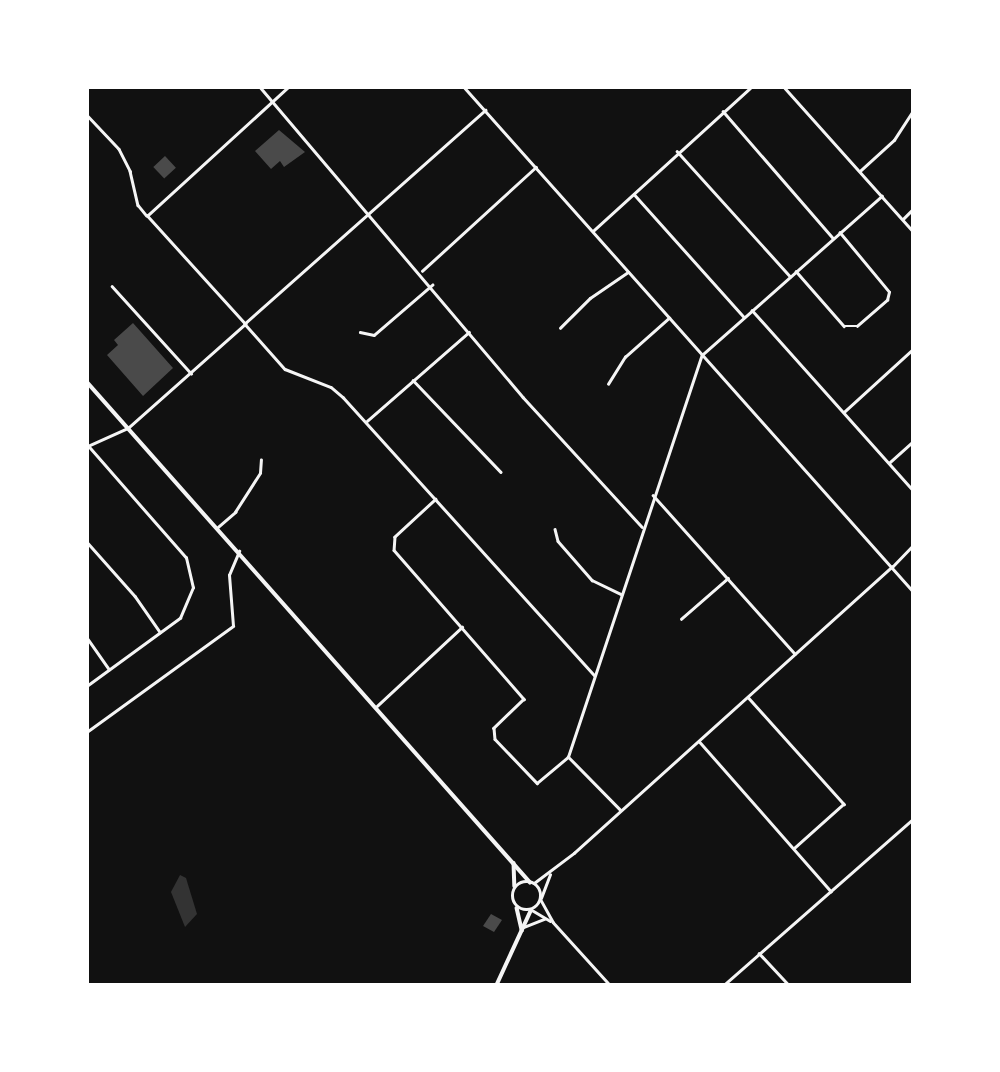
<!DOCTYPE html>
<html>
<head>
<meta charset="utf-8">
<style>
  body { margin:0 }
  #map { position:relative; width:1000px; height:1072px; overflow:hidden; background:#111; font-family:"Roboto Condensed",sans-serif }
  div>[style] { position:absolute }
  .water>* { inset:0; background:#333 }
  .building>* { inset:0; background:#4a4a4a; transform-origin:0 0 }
  .minor>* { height:2.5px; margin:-1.25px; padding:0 1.25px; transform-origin:1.25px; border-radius:1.25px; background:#f5f5f5 }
  .tertiary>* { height:2.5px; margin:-1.25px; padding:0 1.25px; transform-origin:1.25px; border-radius:1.25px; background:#f5f5f5 }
  .secondary>* { height:3.5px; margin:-1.75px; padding:0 1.75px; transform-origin:1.75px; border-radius:1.75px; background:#f5f5f5 }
  .secondary>.ring { margin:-1.75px; padding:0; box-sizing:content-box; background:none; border:3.5px solid #f5f5f5; border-radius:50% }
  span { translate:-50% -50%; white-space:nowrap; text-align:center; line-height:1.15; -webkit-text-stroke:5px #fff; paint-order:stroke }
  .frame { position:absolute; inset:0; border:89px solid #fff; pointer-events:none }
</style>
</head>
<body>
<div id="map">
  <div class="water">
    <div style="clip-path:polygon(180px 875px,186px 878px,197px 914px,185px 927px,171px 892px)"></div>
  </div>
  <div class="building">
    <div style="clip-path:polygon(279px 130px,305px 152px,284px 167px,280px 161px,271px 169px,255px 151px)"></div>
    <div style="left:165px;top:156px;width:16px;height:16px;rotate:47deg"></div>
    <div style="clip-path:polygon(133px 323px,173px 368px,143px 396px,107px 355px,118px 345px,114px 340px)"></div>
    <div style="clip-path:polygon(491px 914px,502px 920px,494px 932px,483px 926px)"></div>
  </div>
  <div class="minor">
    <div style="left:261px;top:88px;width:405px;rotate:49.7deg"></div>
    <div style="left:523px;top:397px;width:176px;rotate:47.5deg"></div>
    <div style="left:785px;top:88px;width:191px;rotate:48.2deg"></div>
    <div style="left:486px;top:110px;width:322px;rotate:138.4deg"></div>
    <div style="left:245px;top:324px;width:60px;rotate:48.4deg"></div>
    <div style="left:285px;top:369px;width:49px;rotate:21.4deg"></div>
    <div style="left:331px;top:387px;width:16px;rotate:40deg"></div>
    <div style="left:343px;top:397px;width:375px;rotate:47.9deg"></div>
    <div style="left:723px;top:111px;width:168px;rotate:49.1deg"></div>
    <div style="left:88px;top:116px;width:45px;rotate:46.8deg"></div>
    <div style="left:119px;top:149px;width:25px;rotate:63deg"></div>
    <div style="left:130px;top:171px;width:35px;rotate:77deg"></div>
    <div style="left:138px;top:205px;width:13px;rotate:51deg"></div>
    <div style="left:677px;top:151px;width:169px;rotate:47.9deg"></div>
    <div style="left:860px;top:171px;width:46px;rotate:-42.4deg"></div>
    <div style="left:894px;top:140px;width:33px;rotate:-57deg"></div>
    <div style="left:634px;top:194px;width:165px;rotate:48.2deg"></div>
    <div style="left:903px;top:219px;width:13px;rotate:-45deg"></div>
    <div style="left:422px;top:271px;width:154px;rotate:-42.4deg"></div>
    <div style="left:796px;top:271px;width:73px;rotate:48.9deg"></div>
    <div style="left:844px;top:326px;width:13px"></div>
    <div style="left:857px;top:326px;width:40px;rotate:-41deg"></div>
    <div style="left:887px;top:300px;width:8px;rotate:-76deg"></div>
    <div style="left:889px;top:292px;width:77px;rotate:-129.7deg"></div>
    <div style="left:112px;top:286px;width:118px;rotate:47.8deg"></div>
    <div style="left:752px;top:310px;width:240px;rotate:48.2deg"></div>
    <div style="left:560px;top:328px;width:42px;rotate:-45deg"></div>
    <div style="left:590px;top:298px;width:46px;rotate:-34.4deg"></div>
    <div style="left:360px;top:332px;width:14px;rotate:12deg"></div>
    <div style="left:374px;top:335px;width:77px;rotate:-40.8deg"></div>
    <div style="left:702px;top:355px;width:240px;rotate:-41.5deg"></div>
    <div style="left:413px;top:380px;width:127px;rotate:46.3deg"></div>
    <div style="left:608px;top:384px;width:32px;rotate:-58deg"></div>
    <div style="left:625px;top:357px;width:59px;rotate:-41.6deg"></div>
    <div style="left:844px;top:412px;width:92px;rotate:-42.4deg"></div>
    <div style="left:367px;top:421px;width:135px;rotate:-41.1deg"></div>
    <div style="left:889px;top:463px;width:31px;rotate:-42deg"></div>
    <div style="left:653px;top:495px;width:213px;rotate:48.2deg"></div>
    <div style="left:436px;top:499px;width:56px;rotate:137.2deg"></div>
    <div style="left:395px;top:537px;width:13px;rotate:94deg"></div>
    <div style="left:394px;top:550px;width:198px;rotate:48.9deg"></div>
    <div style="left:524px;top:699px;width:42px;rotate:136deg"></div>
    <div style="left:494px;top:728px;width:11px;rotate:85deg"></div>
    <div style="left:495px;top:739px;width:61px;rotate:46.3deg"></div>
    <div style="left:537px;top:783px;width:40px;rotate:-40deg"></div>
    <div style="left:218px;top:527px;width:23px;rotate:-41deg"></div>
    <div style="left:235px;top:512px;width:46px;rotate:-57.3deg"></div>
    <div style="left:260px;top:473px;width:13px;rotate:-86deg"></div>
    <div style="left:555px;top:529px;width:12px;rotate:76deg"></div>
    <div style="left:558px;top:541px;width:52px;rotate:48.9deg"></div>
    <div style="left:592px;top:580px;width:32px;rotate:26deg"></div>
    <div style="left:88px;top:543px;width:71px;rotate:48.4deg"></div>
    <div style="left:135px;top:596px;width:44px;rotate:55.2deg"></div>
    <div style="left:892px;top:567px;width:29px;rotate:-46deg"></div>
    <div style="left:681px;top:619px;width:62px;rotate:-41.1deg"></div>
    <div style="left:88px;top:639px;width:37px;rotate:55deg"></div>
    <div style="left:88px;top:685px;width:114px;rotate:-36.1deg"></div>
    <div style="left:180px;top:618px;width:33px;rotate:-67deg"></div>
    <div style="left:193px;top:588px;width:31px;rotate:-103deg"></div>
    <div style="left:186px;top:558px;width:149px;rotate:-131.2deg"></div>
    <div style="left:88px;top:446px;width:44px;rotate:-24.2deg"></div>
    <div style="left:748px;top:697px;width:144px;rotate:48.1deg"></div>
    <div style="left:844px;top:804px;width:66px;rotate:138.1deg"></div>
    <div style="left:377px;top:706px;width:116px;rotate:-42.9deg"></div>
    <div style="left:88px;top:731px;width:179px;rotate:-35.9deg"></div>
    <div style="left:233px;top:626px;width:51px;rotate:-94.5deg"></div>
    <div style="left:229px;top:575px;width:26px;rotate:-67deg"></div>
    <div style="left:699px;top:741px;width:200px;rotate:48.7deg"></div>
    <div style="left:759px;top:953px;width:42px;rotate:46.9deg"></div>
  </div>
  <div class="tertiary">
    <div style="left:465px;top:88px;width:672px;rotate:48.32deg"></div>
    <div style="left:593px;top:231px;width:212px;rotate:-42.3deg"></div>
    <div style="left:128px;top:428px;width:157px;rotate:-41.6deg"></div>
    <div style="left:245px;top:324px;width:146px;rotate:-132.2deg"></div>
    <div style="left:147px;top:216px;width:190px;rotate:-42.4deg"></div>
    <div style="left:620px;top:810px;width:74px;rotate:-134.5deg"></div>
    <div style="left:568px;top:757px;width:424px;rotate:-71.6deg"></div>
    <div style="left:534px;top:883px;width:50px;rotate:-36.9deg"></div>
    <div style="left:574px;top:853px;width:428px;rotate:-42deg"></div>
    <div style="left:541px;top:898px;width:25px;rotate:-69deg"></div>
    <div style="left:541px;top:900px;width:25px;rotate:61deg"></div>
    <div style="left:553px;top:922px;width:84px;rotate:47.9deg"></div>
    <div style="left:532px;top:910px;width:21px;rotate:31deg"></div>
    <div style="left:524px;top:927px;width:22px;rotate:-22deg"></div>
    <div style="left:725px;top:984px;width:249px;rotate:-41.3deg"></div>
  </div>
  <div class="secondary">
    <div style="left:88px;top:383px;width:667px;rotate:48.47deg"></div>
    <div style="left:514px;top:863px;width:23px;rotate:88deg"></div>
    <div class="ring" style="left:513px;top:882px;width:24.5px;height:24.5px"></div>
    <div style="left:517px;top:908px;width:23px;rotate:77deg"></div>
    <div style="left:497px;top:984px;width:81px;rotate:-65.3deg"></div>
  </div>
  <div class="frame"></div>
</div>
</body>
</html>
